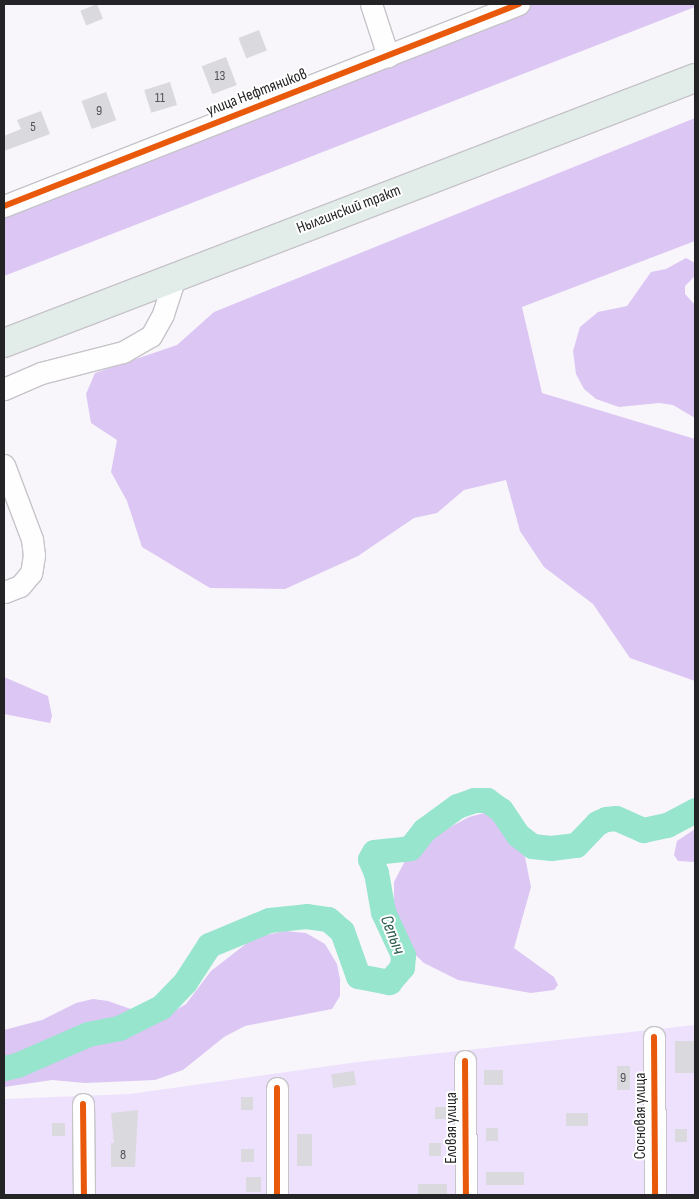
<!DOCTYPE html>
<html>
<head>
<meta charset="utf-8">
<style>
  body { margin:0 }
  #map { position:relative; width:699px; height:1199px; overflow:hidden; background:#f8f6fb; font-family:"Sofia Sans Condensed",sans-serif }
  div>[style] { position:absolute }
  .green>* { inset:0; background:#ede1fd }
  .forest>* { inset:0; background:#dcc6f4 }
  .river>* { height:25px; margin:-12.5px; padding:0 12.5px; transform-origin:12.5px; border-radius:12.5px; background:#97e5cc }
  .building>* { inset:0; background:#dad9dd; transform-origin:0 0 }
  .roads { filter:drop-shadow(1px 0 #c6c4c8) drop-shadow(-1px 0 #c6c4c8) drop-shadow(0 1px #c6c4c8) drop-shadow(0 -1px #c6c4c8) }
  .minor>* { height:21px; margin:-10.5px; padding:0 10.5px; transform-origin:10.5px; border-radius:10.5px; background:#fefefe }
  .major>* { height:28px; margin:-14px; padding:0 14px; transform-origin:14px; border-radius:14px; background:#e2edea }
  .cycleway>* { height:6px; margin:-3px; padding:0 3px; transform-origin:3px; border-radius:3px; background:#e8590c }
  span { translate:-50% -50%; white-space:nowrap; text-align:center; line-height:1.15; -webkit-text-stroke:4px #fff; paint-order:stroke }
  .number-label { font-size:14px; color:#525053 }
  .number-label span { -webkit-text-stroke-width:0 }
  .street-label { font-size:16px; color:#242325 }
  .water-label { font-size:18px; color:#2b5b4a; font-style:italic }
  .frame { position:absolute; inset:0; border:5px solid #242325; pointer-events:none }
</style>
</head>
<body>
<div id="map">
  <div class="green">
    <div style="clip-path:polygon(695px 1025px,695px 1195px,4px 1195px,4px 1099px,130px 1094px,358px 1062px)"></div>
  </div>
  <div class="forest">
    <div style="clip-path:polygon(533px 4px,695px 4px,695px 7px,4px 276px,4px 209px)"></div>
    <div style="clip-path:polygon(695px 118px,695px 241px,522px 307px,542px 393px,695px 439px,695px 681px,630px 658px,593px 604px,544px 567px,520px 531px,506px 480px,464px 490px,437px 513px,414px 518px,358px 556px,285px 589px,210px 588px,142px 547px,127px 501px,111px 472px,117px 440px,91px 423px,86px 394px,95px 373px,177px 345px,214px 312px)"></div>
    <div style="clip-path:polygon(686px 258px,695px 263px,695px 276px,685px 286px,685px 294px,695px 305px,695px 418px,673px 405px,659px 403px,619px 407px,596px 399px,584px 389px,576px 374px,573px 351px,580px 327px,598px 312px,627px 306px,651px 272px,666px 269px)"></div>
    <div style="clip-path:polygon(4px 677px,48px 696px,52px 716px,50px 723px,4px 714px)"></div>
    <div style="clip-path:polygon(484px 813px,498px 819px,525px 857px,531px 887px,514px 948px,554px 977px,558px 985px,554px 990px,531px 993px,458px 980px,424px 963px,406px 946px,399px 932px,394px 914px,394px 882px,408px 855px,441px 832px,469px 817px)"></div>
    <div style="clip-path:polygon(695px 829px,695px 862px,678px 861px,674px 855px,677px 841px)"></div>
    <div style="clip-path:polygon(285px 931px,306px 933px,325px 944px,337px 964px,340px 979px,340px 996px,332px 1009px,245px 1026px,224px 1037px,183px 1070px,155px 1080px,85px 1083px,52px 1080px,4px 1087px,4px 1030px,42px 1020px,76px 1003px,93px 999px,108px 1001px,145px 1014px,167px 1015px,186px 1004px,211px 971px,247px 943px,261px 936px)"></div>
  </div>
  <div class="river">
    <div style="left:4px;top:1068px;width:13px;rotate:-13deg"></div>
    <div style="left:17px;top:1065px;width:77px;rotate:-23.6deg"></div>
    <div style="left:88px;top:1034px;width:32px;rotate:-11deg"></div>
    <div style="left:119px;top:1028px;width:47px;rotate:-26.6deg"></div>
    <div style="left:161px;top:1007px;width:35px;rotate:-46deg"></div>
    <div style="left:185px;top:982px;width:44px;rotate:-57deg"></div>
    <div style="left:209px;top:945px;width:65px;rotate:-22.6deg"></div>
    <div style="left:269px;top:920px;width:37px;rotate:-6deg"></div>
    <div style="left:306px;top:916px;width:22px;rotate:8deg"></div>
    <div style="left:328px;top:919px;width:18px;rotate:41deg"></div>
    <div style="left:342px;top:931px;width:48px;rotate:70.4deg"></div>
    <div style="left:358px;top:976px;width:32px;rotate:11deg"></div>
    <div style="left:389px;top:982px;width:20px;rotate:-49deg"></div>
    <div style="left:402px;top:967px;width:12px;rotate:-85deg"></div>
    <div style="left:403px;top:955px;width:47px;rotate:-114.9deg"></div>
    <div style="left:383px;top:912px;width:40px;rotate:-100deg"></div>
    <div style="left:376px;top:873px;width:15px;rotate:-113deg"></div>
    <div style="left:370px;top:859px;width:8px;rotate:-60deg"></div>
    <div style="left:374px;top:852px;width:36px;rotate:-6deg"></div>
    <div style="left:410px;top:848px;width:23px;rotate:-52deg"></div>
    <div style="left:424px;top:830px;width:41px;rotate:-36deg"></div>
    <div style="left:457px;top:806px;width:18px;rotate:-19deg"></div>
    <div style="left:474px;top:800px;width:13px"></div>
    <div style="left:487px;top:800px;width:17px;rotate:36deg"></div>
    <div style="left:501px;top:810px;width:30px;rotate:56deg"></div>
    <div style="left:518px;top:835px;width:18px;rotate:38deg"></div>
    <div style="left:532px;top:846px;width:19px;rotate:6deg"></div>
    <div style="left:551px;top:848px;width:25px;rotate:-7deg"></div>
    <div style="left:576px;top:845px;width:30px;rotate:-46deg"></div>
    <div style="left:597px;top:823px;width:10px;rotate:-24deg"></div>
    <div style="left:606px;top:819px;width:10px;rotate:-6deg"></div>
    <div style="left:616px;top:818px;width:30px;rotate:24deg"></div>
    <div style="left:643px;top:830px;width:25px;rotate:-12deg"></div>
    <div style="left:667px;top:825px;width:32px;rotate:-28deg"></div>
  </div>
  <div class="building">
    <div style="left:97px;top:4px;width:16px;height:18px;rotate:68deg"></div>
    <div style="left:259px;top:30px;width:22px;height:22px;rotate:69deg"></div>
    <div style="left:226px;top:57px;width:30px;height:26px;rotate:69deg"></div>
    <div style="left:170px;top:82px;width:24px;height:27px;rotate:73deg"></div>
    <div style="left:106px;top:92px;width:30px;height:26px;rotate:70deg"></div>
    <div style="clip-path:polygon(41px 111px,50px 134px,4px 151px,4px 136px,21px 129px,17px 120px)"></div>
    <div style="left:675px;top:1041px;width:20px;height:32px"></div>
    <div style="left:617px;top:1066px;width:13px;height:24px"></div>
    <div style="left:484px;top:1070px;width:19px;height:15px"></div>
    <div style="left:354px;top:1071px;width:14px;height:23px;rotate:82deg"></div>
    <div style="left:241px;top:1097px;width:12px;height:13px"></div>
    <div style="left:435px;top:1107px;width:13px;height:12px"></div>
    <div style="clip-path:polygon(138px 1110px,135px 1167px,111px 1167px,111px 1143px,114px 1143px,111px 1113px)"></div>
    <div style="left:566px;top:1113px;width:22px;height:13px"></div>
    <div style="left:52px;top:1123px;width:13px;height:13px"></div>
    <div style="left:486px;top:1128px;width:12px;height:13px"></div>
    <div style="left:675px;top:1129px;width:12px;height:13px"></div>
    <div style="left:297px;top:1134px;width:15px;height:32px"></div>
    <div style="left:429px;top:1143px;width:12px;height:13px"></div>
    <div style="left:241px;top:1149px;width:13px;height:13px"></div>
    <div style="left:486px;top:1172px;width:38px;height:13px"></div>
    <div style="left:246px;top:1177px;width:15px;height:15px"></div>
    <div style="left:418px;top:1184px;width:29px;height:11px"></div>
  </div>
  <div class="roads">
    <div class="minor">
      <div style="left:371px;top:4px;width:55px;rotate:71.9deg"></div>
      <div style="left:4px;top:206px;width:553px;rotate:-21.42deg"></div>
      <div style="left:4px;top:389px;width:40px;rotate:-23.4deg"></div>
      <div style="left:41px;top:373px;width:85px;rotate:-14.4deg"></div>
      <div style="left:123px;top:352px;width:32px;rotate:-30deg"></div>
      <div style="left:151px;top:336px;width:25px;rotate:-61deg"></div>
      <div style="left:163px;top:314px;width:39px;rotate:-72deg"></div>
      <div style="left:4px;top:465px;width:79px;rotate:69.3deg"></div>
      <div style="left:32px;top:539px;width:16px;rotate:83deg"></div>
      <div style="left:34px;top:555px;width:18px;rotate:99deg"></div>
      <div style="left:31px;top:573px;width:17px;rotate:130deg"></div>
      <div style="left:20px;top:586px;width:17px;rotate:159deg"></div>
      <div style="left:654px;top:1037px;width:158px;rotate:89.6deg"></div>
      <div style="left:465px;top:1061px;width:134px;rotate:89.6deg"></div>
      <div style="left:277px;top:1088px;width:107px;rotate:90deg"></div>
      <div style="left:83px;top:1104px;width:91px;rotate:89.4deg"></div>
    </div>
    <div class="major">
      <div style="left:4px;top:343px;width:740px;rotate:-20.98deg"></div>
    </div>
  </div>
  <div class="cycleway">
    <div style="left:4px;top:206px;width:553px;rotate:-21.42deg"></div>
    <div style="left:654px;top:1037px;width:158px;rotate:89.6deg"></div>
    <div style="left:465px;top:1061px;width:134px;rotate:89.6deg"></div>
    <div style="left:277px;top:1088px;width:107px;rotate:90deg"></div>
    <div style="left:83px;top:1104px;width:91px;rotate:89.4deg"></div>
  </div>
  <div class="number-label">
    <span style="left:220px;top:76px">13</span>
    <span style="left:160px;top:98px">11</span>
    <span style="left:99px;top:111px">9</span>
    <span style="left:33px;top:127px">5</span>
    <span style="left:623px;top:1078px">9</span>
    <span style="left:123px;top:1155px">8</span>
  </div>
  <div class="street-label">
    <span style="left:257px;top:93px;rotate:-21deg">улица Нефтяников</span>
    <span style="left:349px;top:210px;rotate:-21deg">Нылгинский тракт</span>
    <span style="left:641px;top:1116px;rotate:-90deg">Сосновая улица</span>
    <span style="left:452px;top:1128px;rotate:-90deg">Еловая улица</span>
  </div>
  <div class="water-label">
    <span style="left:392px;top:935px;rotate:69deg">Сепыч</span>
  </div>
  <div class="frame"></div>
</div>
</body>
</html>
